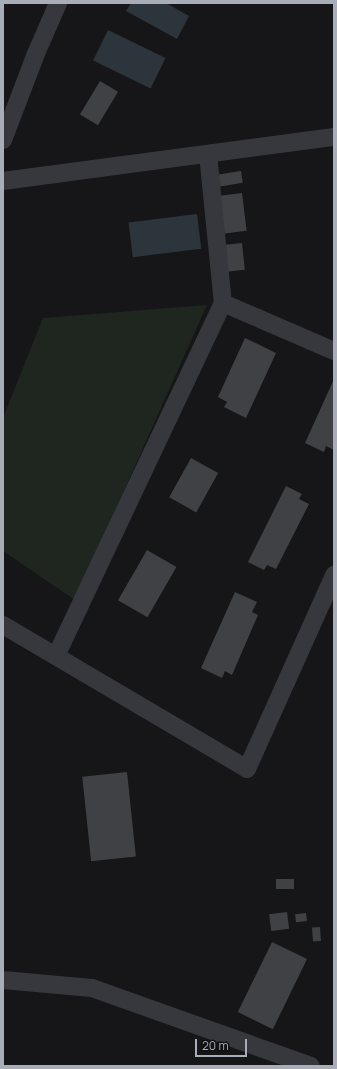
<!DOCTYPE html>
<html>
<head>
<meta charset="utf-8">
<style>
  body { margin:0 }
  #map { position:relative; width:337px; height:1069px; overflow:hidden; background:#161618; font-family:Manrope,sans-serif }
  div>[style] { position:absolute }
  .green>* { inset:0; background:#1e261f }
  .water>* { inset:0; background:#2c353c; transform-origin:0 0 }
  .building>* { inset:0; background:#404145; transform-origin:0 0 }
  .street>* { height:18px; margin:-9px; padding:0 9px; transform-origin:9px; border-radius:9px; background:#37383d }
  span { translate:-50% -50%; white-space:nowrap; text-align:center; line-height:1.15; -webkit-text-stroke:3.5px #111113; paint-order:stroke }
  .frame { position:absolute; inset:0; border:4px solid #a8adb8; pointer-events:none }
  .scale { position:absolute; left:195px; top:1039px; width:52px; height:18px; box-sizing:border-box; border:2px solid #a8adb8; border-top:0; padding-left:5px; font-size:12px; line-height:14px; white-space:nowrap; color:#a8adb8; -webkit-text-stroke:3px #111113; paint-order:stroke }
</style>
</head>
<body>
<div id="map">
  <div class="green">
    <div style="clip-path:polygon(207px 305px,75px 600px,3px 551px,3px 418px,43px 318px)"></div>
  </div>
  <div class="water">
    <div style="clip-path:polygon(131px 3px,166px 3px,189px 16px,177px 39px,126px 11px)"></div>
    <div style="left:108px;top:30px;width:64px;height:34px;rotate:26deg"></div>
    <div style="left:197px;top:214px;width:35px;height:69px;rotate:83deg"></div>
  </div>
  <div class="building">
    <div style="left:100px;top:81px;width:21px;height:39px;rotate:31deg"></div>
    <div style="left:241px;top:171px;width:12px;height:26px;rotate:81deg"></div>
    <div style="left:242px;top:193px;width:38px;height:24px;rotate:83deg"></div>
    <div style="left:242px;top:243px;width:27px;height:19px;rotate:84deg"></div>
    <div style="clip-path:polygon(245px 338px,276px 353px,246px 418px,224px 407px,227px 402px,218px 397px)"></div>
    <div style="clip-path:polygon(334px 379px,334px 450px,326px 446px,324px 452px,305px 443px)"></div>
    <div style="left:191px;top:458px;width:31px;height:45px;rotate:29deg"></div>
    <div style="clip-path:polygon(286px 486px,302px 494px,299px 499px,309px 504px,276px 569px,267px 565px,264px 570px,248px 562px)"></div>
    <div style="left:147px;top:550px;width:34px;height:58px;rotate:30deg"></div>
    <div style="clip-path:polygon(235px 592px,257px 602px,252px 612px,258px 615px,232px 675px,225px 671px,222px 678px,201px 668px)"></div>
    <div style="left:127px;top:772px;width:85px;height:45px;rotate:84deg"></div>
    <div style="left:294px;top:879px;width:10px;height:18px;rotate:90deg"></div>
    <div style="left:287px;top:912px;width:17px;height:18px;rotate:83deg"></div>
    <div style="left:306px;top:913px;width:8px;height:11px;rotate:83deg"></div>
    <div style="left:320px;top:927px;width:14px;height:8px;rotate:86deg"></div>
    <div style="left:272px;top:942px;width:39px;height:78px;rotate:26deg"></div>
  </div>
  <div class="street">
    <div style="left:3px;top:140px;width:90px;rotate:-69.1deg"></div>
    <div style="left:35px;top:56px;width:58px;rotate:-66.5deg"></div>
    <div style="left:208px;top:154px;width:150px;rotate:84.3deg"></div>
    <div style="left:3px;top:181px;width:334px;rotate:-7.6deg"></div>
    <div style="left:3px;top:625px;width:283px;rotate:30.5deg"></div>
    <div style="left:247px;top:769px;width:213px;rotate:-65.8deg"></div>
    <div style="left:56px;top:656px;width:391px;rotate:-64.7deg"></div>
    <div style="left:223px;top:303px;width:121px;rotate:23.4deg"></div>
    <div style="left:3px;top:980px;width:89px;rotate:5.1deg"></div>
    <div style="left:92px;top:988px;width:232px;rotate:19.6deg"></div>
  </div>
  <div class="frame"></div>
  <div class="scale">20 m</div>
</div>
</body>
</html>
